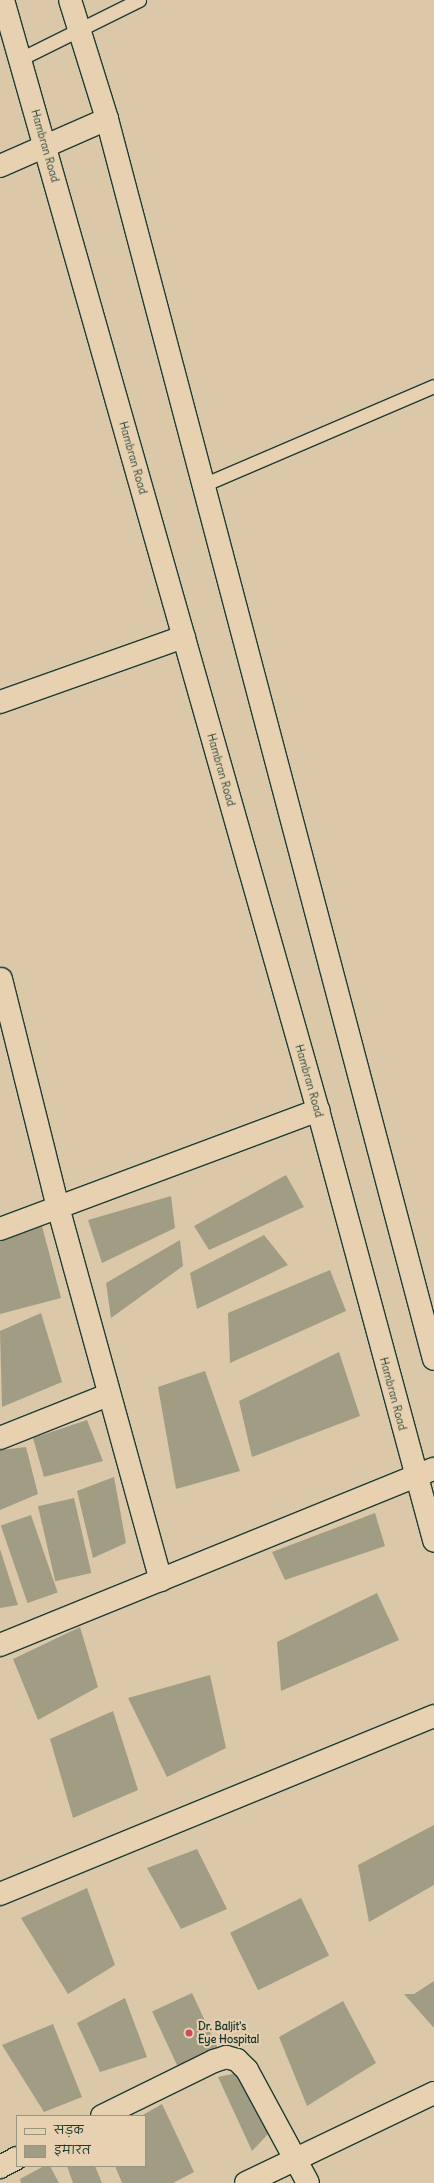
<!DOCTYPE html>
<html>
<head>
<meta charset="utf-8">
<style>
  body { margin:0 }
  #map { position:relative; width:434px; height:2183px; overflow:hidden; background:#dbc8a8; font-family:Delius,"Playpen Sans Deva",sans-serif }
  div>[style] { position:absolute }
  .building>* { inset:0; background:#a19d84; transform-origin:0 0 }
  .roads { filter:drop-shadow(1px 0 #1f3d34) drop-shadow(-1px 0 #1f3d34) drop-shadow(0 1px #1f3d34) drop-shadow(0 -1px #1f3d34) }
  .service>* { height:13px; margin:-6.5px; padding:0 6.5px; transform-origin:6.5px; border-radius:6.5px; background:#e7d1b0 }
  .minor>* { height:22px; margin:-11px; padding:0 11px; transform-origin:11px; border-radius:11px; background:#e7d1b0 }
  .secondary>* { height:22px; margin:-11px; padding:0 11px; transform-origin:11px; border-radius:11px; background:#e7d1b0 }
  .dots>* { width:11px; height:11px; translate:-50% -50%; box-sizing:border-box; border:2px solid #e7d1b0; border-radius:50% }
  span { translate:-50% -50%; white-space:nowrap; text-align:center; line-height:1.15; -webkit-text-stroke:4px #e7d1b0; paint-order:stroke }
  .street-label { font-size:11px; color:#1f3d34 }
  .poi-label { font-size:11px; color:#1f3d34; font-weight:700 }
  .left { translate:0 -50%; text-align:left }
  .legend { position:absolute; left:16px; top:2115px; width:130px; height:52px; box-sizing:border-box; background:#e7d1b0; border:1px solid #97967e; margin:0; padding:5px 7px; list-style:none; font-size:12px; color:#1f3d34 }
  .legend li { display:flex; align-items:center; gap:8px; height:20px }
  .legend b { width:20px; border:1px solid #97967e }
</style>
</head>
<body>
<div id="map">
  <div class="building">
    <div style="clip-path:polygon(286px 1175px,304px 1207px,209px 1250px,194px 1226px)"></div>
    <div style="clip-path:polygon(171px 1196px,175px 1228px,102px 1263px,88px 1220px)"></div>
    <div style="clip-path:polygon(42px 1226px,61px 1298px,0 1314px,0 1241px)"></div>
    <div style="clip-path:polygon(264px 1235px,288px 1265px,197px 1309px,190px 1273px)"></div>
    <div style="clip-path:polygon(180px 1240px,183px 1266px,111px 1318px,106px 1283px)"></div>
    <div style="clip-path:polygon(330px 1270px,346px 1311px,230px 1363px,228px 1313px)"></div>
    <div style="clip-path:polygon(41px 1313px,62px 1382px,2px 1407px,0 1331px)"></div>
    <div style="clip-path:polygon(339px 1352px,360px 1416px,252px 1457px,239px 1401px)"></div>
    <div style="clip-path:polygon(205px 1371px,240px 1471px,176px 1489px,158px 1387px)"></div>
    <div style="clip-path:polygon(87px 1420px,103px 1461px,44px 1477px,33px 1438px)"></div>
    <div style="clip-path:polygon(26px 1447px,38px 1494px,0 1510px,0 1450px)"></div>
    <div style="clip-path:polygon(114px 1477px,126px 1543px,93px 1558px,77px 1491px)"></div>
    <div style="left:74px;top:1498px;width:77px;height:37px;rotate:77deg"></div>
    <div style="clip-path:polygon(375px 1513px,385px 1546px,285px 1580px,272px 1552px)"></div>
    <div style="left:31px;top:1515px;width:82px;height:32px;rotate:71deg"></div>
    <div style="clip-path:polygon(0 1549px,18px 1605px,0 1608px)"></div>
    <div style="clip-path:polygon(377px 1593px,399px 1640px,281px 1691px,277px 1642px)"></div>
    <div style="clip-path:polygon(80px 1627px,98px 1687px,38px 1720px,13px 1659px)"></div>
    <div style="clip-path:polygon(210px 1675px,226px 1748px,167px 1777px,128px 1698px)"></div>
    <div style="clip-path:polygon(113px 1711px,138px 1790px,73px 1818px,50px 1739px)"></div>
    <div style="clip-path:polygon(434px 1825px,434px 1885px,369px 1922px,358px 1865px)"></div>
    <div style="clip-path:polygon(197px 1849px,227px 1909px,181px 1929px,147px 1868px)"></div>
    <div style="clip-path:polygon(87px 1888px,115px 1965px,68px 1994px,21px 1918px)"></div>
    <div style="left:301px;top:1898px;width:64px;height:79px;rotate:64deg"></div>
    <div style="clip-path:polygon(434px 1981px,434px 2028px,404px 1994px,414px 1994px)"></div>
    <div style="left:192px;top:1993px;width:61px;height:44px;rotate:65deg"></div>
    <div style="clip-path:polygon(125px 1998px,147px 2057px,100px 2072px,77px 2023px)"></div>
    <div style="clip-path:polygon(343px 2001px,376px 2063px,307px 2106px,279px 2037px)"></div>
    <div style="clip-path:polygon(53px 2024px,82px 2097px,44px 2112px,2px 2045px)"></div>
    <div style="clip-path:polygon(237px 2073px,269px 2133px,252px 2151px,218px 2077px)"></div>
    <div style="clip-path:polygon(162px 2104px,194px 2172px,173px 2183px,122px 2183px,115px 2166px,145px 2166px,145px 2116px,141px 2116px)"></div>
    <div style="clip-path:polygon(44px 2166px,50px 2166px,59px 2183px,21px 2183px,20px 2179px)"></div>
    <div style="clip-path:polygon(67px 2166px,95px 2166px,102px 2183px,73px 2183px)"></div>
  </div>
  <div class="roads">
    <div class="service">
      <div style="left:20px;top:59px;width:133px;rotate:-26.4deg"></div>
      <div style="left:203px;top:485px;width:251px;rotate:-23.2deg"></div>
    </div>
    <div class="minor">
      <div style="left:0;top:166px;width:117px;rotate:-23.7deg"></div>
      <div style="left:0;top:702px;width:195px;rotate:-19.5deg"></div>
      <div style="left:1px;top:979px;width:235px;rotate:76deg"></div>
      <div style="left:58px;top:1207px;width:387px;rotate:74.6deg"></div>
      <div style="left:0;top:1229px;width:340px;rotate:-20.5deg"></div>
      <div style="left:0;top:1438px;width:116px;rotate:-21.7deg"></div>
      <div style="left:0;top:1645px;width:468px;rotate:-22.1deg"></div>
      <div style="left:0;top:1894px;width:469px;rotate:-22.3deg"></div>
      <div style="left:102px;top:2116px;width:125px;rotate:-26.2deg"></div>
      <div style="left:214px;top:2061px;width:13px;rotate:-18deg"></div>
      <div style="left:226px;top:2057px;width:11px;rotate:15deg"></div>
      <div style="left:237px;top:2060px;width:14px;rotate:45deg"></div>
      <div style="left:247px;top:2070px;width:128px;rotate:61.6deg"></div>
      <div style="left:0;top:2167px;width:19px;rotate:-28deg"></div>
      <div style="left:246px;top:2183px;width:208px;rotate:-25.6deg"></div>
    </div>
    <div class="secondary">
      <div style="left:3px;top:0;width:1154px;rotate:74.16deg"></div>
      <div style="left:318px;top:1110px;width:446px;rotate:74.9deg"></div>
      <div style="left:70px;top:0;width:125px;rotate:72.7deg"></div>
      <div style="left:107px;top:119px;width:1282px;rotate:75.23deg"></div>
    </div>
  </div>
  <div class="dots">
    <div style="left:189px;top:2033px;background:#d1495b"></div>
  </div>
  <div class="street-label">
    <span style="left:45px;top:146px;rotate:74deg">Hambran Road</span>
    <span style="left:133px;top:458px;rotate:74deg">Hambran Road</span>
    <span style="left:221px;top:770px;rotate:74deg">Hambran Road</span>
    <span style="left:309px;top:1081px;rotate:74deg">Hambran Road</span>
    <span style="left:393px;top:1394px;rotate:75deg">Hambran Road</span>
  </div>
  <div class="poi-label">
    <span class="left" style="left:198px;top:2033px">Dr. Baljit's<br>Eye Hospital</span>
  </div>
  <ul class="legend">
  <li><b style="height:5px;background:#e7d1b0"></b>सड़क</li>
  <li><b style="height:11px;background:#a19d84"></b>इमारत</li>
  </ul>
</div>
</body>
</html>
